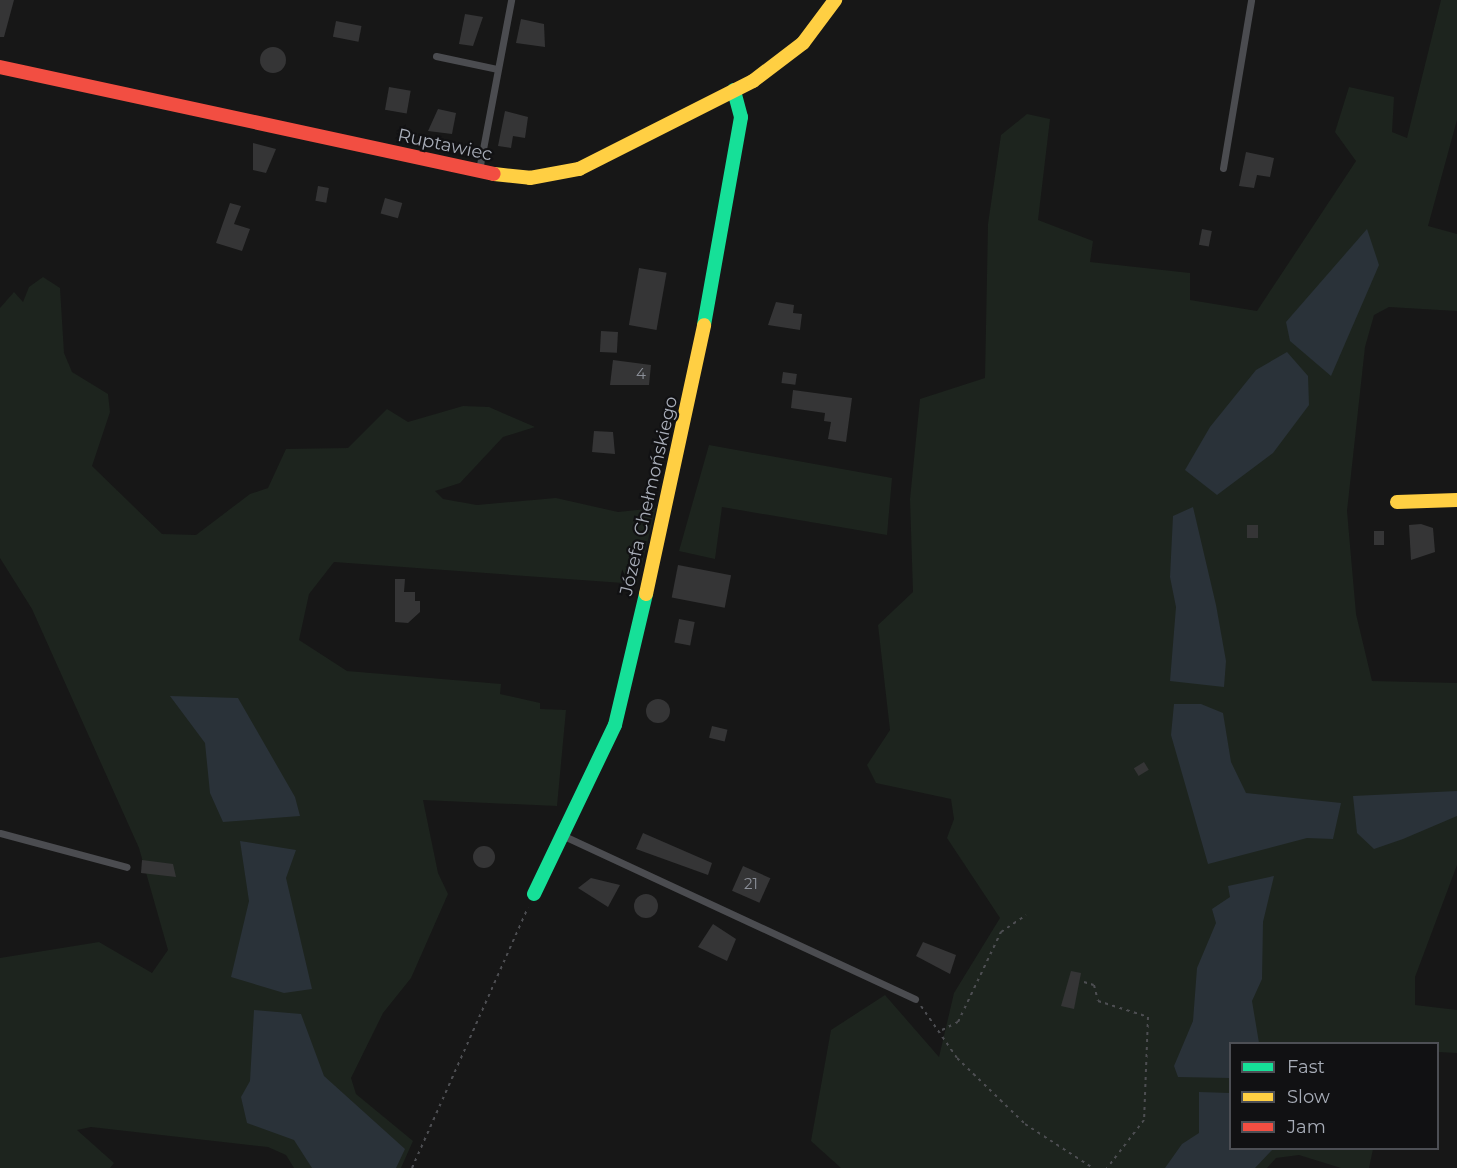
<!DOCTYPE html>
<html>
<head>
<meta charset="utf-8">
<style>
  body { margin:0 }
  #map { position:relative; width:1457px; height:1168px; overflow:hidden; background:#171717; font-family:Montserrat,sans-serif }
  div>[style] { position:absolute }
  .green>* { inset:0; background:#1d241e }
  .water>* { inset:0; background:#2a3239 }
  .building>* { inset:0; background:#353536; transform-origin:0 0 }
  .round { border-radius:50% }
  .path>* { height:2px; margin-top:-1px; transform-origin:0; background:repeating-linear-gradient(90deg,#4d4e52 0 3px,transparent 0 7.5px) }
  .lane>* { height:7px; margin:-3.5px; padding:0 3.5px; transform-origin:3.5px; border-radius:3.5px; background:#4b4c50 }
  .fast>* { height:14px; margin:-7px; padding:0 7px; transform-origin:7px; border-radius:7px; background:#16e098 }
  .slow>* { height:14px; margin:-7px; padding:0 7px; transform-origin:7px; border-radius:7px; background:#ffcf43 }
  .jam>* { height:14px; margin:-7px; padding:0 7px; transform-origin:7px; border-radius:7px; background:#f24e42 }
  span { translate:-50% -50%; white-space:nowrap; text-align:center; line-height:1.15; -webkit-text-stroke:4.5px #111113; paint-order:stroke }
  .number-label { font-size:15px; color:#8b8f98 }
  .number-label span { -webkit-text-stroke-width:0 }
  .street-label { font-size:18px; color:#a8adb8 }
  .legend { position:absolute; left:1229px; top:1042px; width:210px; height:108px; box-sizing:border-box; background:#111113; border:2px solid #4d4f55; margin:0; padding:8px 10px; list-style:none; font-size:18px; color:#a8adb8 }
  .legend li { display:flex; align-items:center; gap:12px; height:30px }
  .legend b { width:30px; border:2px solid #4d4f55 }
</style>
</head>
<body>
<div id="map">
  <div class="green">
    <div style="clip-path:polygon(1441px 0,1457px 0,1457px 120px,1428px 226px,1457px 234px,1457px 311px,1389px 307px,1374px 315px,1365px 347px,1347px 511px,1356px 614px,1372px 681px,1457px 683px,1457px 865px,1415px 977px,1415px 1005px,1457px 1010px,1457px 1053px,1438px 1052px,1438px 1044px,1230px 1044px,1230px 1148px,1373px 1149px,1369px 1168px,1341px 1168px,1299px 1155px,1276px 1158px,1267px 1168px,841px 1168px,811px 1141px,831px 1030px,885px 995px,939px 1057px,954px 993px,1000px 918px,947px 838px,954px 819px,951px 799px,876px 783px,867px 765px,890px 730px,878px 625px,913px 592px,910px 499px,920px 399px,985px 378px,988px 224px,1001px 135px,1027px 114px,1050px 119px,1038px 220px,1093px 241px,1090px 262px,1190px 273px,1190px 300px,1257px 311px,1356px 161px,1335px 132px,1349px 87px,1394px 97px,1392px 132px,1407px 138px)"></div>
    <div style="clip-path:polygon(43px 277px,60px 288px,64px 353px,72px 372px,108px 394px,110px 412px,92px 466px,162px 534px,196px 535px,250px 494px,268px 488px,286px 449px,348px 448px,387px 409px,408px 422px,463px 406px,489px 407px,535px 427px,503px 437px,460px 483px,435px 491px,443px 499px,477px 505px,556px 498px,618px 512px,656px 508px,637px 584px,334px 562px,309px 594px,299px 640px,347px 671px,501px 684px,500px 694px,540px 703px,540px 709px,566px 710px,557px 806px,423px 800px,438px 873px,448px 894px,411px 978px,383px 1013px,351px 1078px,356px 1094px,413px 1141px,401px 1168px,294px 1168px,286px 1155px,268px 1147px,91px 1127px,77px 1130px,114px 1163px,110px 1168px,0 1168px,0 958px,99px 942px,152px 973px,168px 950px,139px 848px,32px 609px,0 558px,0 308px,14px 292px,23px 302px,29px 287px)"></div>
    <div style="clip-path:polygon(709px 445px,892px 478px,887px 535px,722px 507px,715px 559px,679px 551px)"></div>
  </div>
  <div class="water">
    <div style="clip-path:polygon(1367px 229px,1379px 265px,1331px 376px,1290px 341px,1286px 322px)"></div>
    <div style="clip-path:polygon(1287px 352px,1308px 376px,1309px 405px,1273px 453px,1217px 495px,1185px 470px,1210px 427px,1256px 370px)"></div>
    <div style="clip-path:polygon(1193px 507px,1216px 605px,1226px 661px,1224px 687px,1170px 681px,1176px 607px,1170px 577px,1173px 516px)"></div>
    <div style="clip-path:polygon(170px 696px,238px 698px,295px 797px,300px 816px,223px 822px,210px 793px,205px 743px)"></div>
    <div style="clip-path:polygon(1174px 704px,1201px 704px,1223px 713px,1231px 762px,1246px 793px,1341px 803px,1333px 839px,1307px 838px,1208px 864px,1171px 735px)"></div>
    <div style="clip-path:polygon(1457px 791px,1457px 816px,1403px 839px,1374px 849px,1357px 833px,1353px 796px)"></div>
    <div style="clip-path:polygon(240px 841px,296px 850px,286px 878px,312px 989px,284px 993px,231px 977px,249px 901px)"></div>
    <div style="clip-path:polygon(1274px 876px,1263px 922px,1262px 979px,1252px 1001px,1259px 1043px,1230px 1044px,1230px 1078px,1178px 1077px,1174px 1066px,1193px 1021px,1197px 968px,1216px 923px,1212px 909px,1230px 897px,1228px 886px)"></div>
    <div style="clip-path:polygon(254px 1010px,301px 1014px,324px 1076px,405px 1149px,396px 1168px,312px 1168px,294px 1140px,247px 1123px,241px 1097px,250px 1081px)"></div>
    <div style="clip-path:polygon(1199px 1092px,1230px 1093px,1230px 1148px,1273px 1149px,1255px 1168px,1165px 1168px,1182px 1144px,1199px 1133px)"></div>
  </div>
  <div class="building">
    <div style="clip-path:polygon(0 0,14px 0,4px 37px,0 37px)"></div>
    <div style="clip-path:polygon(465px 14px,483px 17px,473px 46px,459px 44px)"></div>
    <div style="clip-path:polygon(521px 19px,544px 24px,545px 47px,516px 43px)"></div>
    <div style="left:336px;top:21px;width:26px;height:16px;rotate:11deg"></div>
    <div class="round" style="left:260px;top:47px;width:26px;height:26px"></div>
    <div style="left:389px;top:87px;width:22px;height:23px;rotate:10deg"></div>
    <div style="clip-path:polygon(438px 109px,456px 113px,452px 134px,428px 131px)"></div>
    <div style="clip-path:polygon(505px 111px,528px 117px,525px 138px,513px 136px,511px 148px,498px 146px)"></div>
    <div style="clip-path:polygon(253px 143px,276px 149px,266px 173px,253px 170px)"></div>
    <div style="clip-path:polygon(1246px 152px,1274px 158px,1270px 177px,1257px 175px,1254px 188px,1239px 186px)"></div>
    <div style="left:318px;top:186px;width:11px;height:15px;rotate:10deg"></div>
    <div style="left:385px;top:198px;width:18px;height:16px;rotate:16deg"></div>
    <div style="clip-path:polygon(230px 203px,241px 206px,234px 224px,250px 229px,242px 251px,216px 243px)"></div>
    <div style="left:1202px;top:229px;width:10px;height:16px;rotate:11deg"></div>
    <div style="left:639px;top:268px;width:28px;height:58px;rotate:10deg"></div>
    <div style="clip-path:polygon(776px 302px,794px 305px,793px 313px,802px 314px,800px 330px,768px 325px)"></div>
    <div style="left:601px;top:331px;width:17px;height:21px;rotate:3deg"></div>
    <div style="clip-path:polygon(613px 360px,651px 365px,649px 385px,610px 385px)"></div>
    <div style="left:783px;top:372px;width:14px;height:11px;rotate:8deg"></div>
    <div style="clip-path:polygon(793px 390px,852px 398px,846px 442px,828px 439px,831px 422px,824px 421px,825px 413px,791px 408px)"></div>
    <div style="clip-path:polygon(594px 431px,613px 432px,615px 454px,592px 452px)"></div>
    <div style="clip-path:polygon(1421px 524px,1433px 528px,1435px 552px,1411px 560px,1409px 525px)"></div>
    <div style="left:1247px;top:525px;width:11px;height:13px"></div>
    <div style="left:1374px;top:531px;width:10px;height:14px"></div>
    <div style="left:678px;top:565px;width:54px;height:33px;rotate:11deg"></div>
    <div style="clip-path:polygon(395px 579px,405px 579px,404px 592px,415px 592px,415px 601px,420px 601px,420px 612px,408px 623px,395px 622px)"></div>
    <div style="left:679px;top:619px;width:16px;height:24px;rotate:11deg"></div>
    <div class="round" style="left:646px;top:699px;width:24px;height:24px"></div>
    <div style="left:712px;top:726px;width:16px;height:12px;rotate:14deg"></div>
    <div style="left:1144px;top:762px;width:9px;height:12px;rotate:58deg"></div>
    <div style="clip-path:polygon(643px 833px,712px 863px,708px 875px,636px 849px)"></div>
    <div class="round" style="left:473px;top:846px;width:22px;height:22px"></div>
    <div style="clip-path:polygon(142px 860px,173px 864px,176px 877px,141px 873px)"></div>
    <div style="left:743px;top:866px;width:30px;height:27px;rotate:24deg"></div>
    <div style="clip-path:polygon(591px 878px,620px 885px,608px 907px,578px 888px)"></div>
    <div class="round" style="left:634px;top:894px;width:24px;height:24px"></div>
    <div style="clip-path:polygon(713px 924px,736px 939px,727px 961px,698px 947px)"></div>
    <div style="clip-path:polygon(923px 942px,956px 955px,950px 974px,916px 956px)"></div>
    <div style="clip-path:polygon(1071px 971px,1081px 973px,1074px 1009px,1061px 1006px)"></div>
  </div>
  <div class="path">
    <div style="left:1084px;top:982px;width:10px;rotate:17deg"></div>
    <div style="left:1094px;top:985px;width:16px;rotate:76deg"></div>
    <div style="left:1098px;top:1001px;width:52px;rotate:17.7deg"></div>
    <div style="left:1148px;top:1017px;width:103px;rotate:92.2deg"></div>
    <div style="left:1144px;top:1120px;width:61px;rotate:127.6deg"></div>
    <div style="left:921px;top:1006px;width:63px;rotate:55.3deg"></div>
    <div style="left:957px;top:1058px;width:95px;rotate:44.1deg"></div>
    <div style="left:1025px;top:1124px;width:81px;rotate:32.9deg"></div>
    <div style="left:942px;top:1030px;width:18px;rotate:-27deg"></div>
    <div style="left:958px;top:1022px;width:100px;rotate:-64.5deg"></div>
    <div style="left:1001px;top:932px;width:30px;rotate:-34deg"></div>
    <div style="left:412px;top:1168px;width:285px;rotate:-66deg"></div>
  </div>
  <div class="lane">
    <div style="left:436px;top:56px;width:62px;rotate:12deg"></div>
    <div style="left:1223px;top:168px;width:170px;rotate:-80.5deg"></div>
    <div style="left:479px;top:170px;width:173px;rotate:-79.3deg"></div>
    <div style="left:0;top:833px;width:131px;rotate:15deg"></div>
    <div style="left:564px;top:836px;width:387px;rotate:24.9deg"></div>
  </div>
  <div class="fast">
    <div style="left:704px;top:325px;width:211px;rotate:-79.9deg"></div>
    <div style="left:741px;top:117px;width:28px;rotate:-105deg"></div>
    <div style="left:534px;top:894px;width:187px;rotate:-64.4deg"></div>
    <div style="left:615px;top:725px;width:135px;rotate:-76.7deg"></div>
  </div>
  <div class="slow">
    <div style="left:494px;top:174px;width:36px;rotate:6deg"></div>
    <div style="left:530px;top:178px;width:50px;rotate:-10.4deg"></div>
    <div style="left:579px;top:169px;width:195px;rotate:-26.8deg"></div>
    <div style="left:753px;top:81px;width:63px;rotate:-37.2deg"></div>
    <div style="left:803px;top:43px;width:54px;rotate:-53.3deg"></div>
    <div style="left:1397px;top:502px;width:60px;rotate:-1.9deg"></div>
    <div style="left:646px;top:594px;width:275px;rotate:-77.8deg"></div>
  </div>
  <div class="jam">
    <div style="left:0;top:67px;width:505px;rotate:12.22deg"></div>
  </div>
  <div class="number-label">
    <span style="left:641px;top:374px">4</span>
    <span style="left:751px;top:884px">21</span>
  </div>
  <div class="street-label">
    <span style="left:445px;top:145px;rotate:12deg">Ruptawiec</span>
    <span style="left:649px;top:496px;rotate:-77deg">Józefa Chełmońskiego</span>
  </div>
  <ul class="legend">
  <li><b style="height:8px;background:#16e098"></b>Fast</li>
  <li><b style="height:8px;background:#ffcf43"></b>Slow</li>
  <li><b style="height:8px;background:#f24e42"></b>Jam</li>
  </ul>
</div>
</body>
</html>
